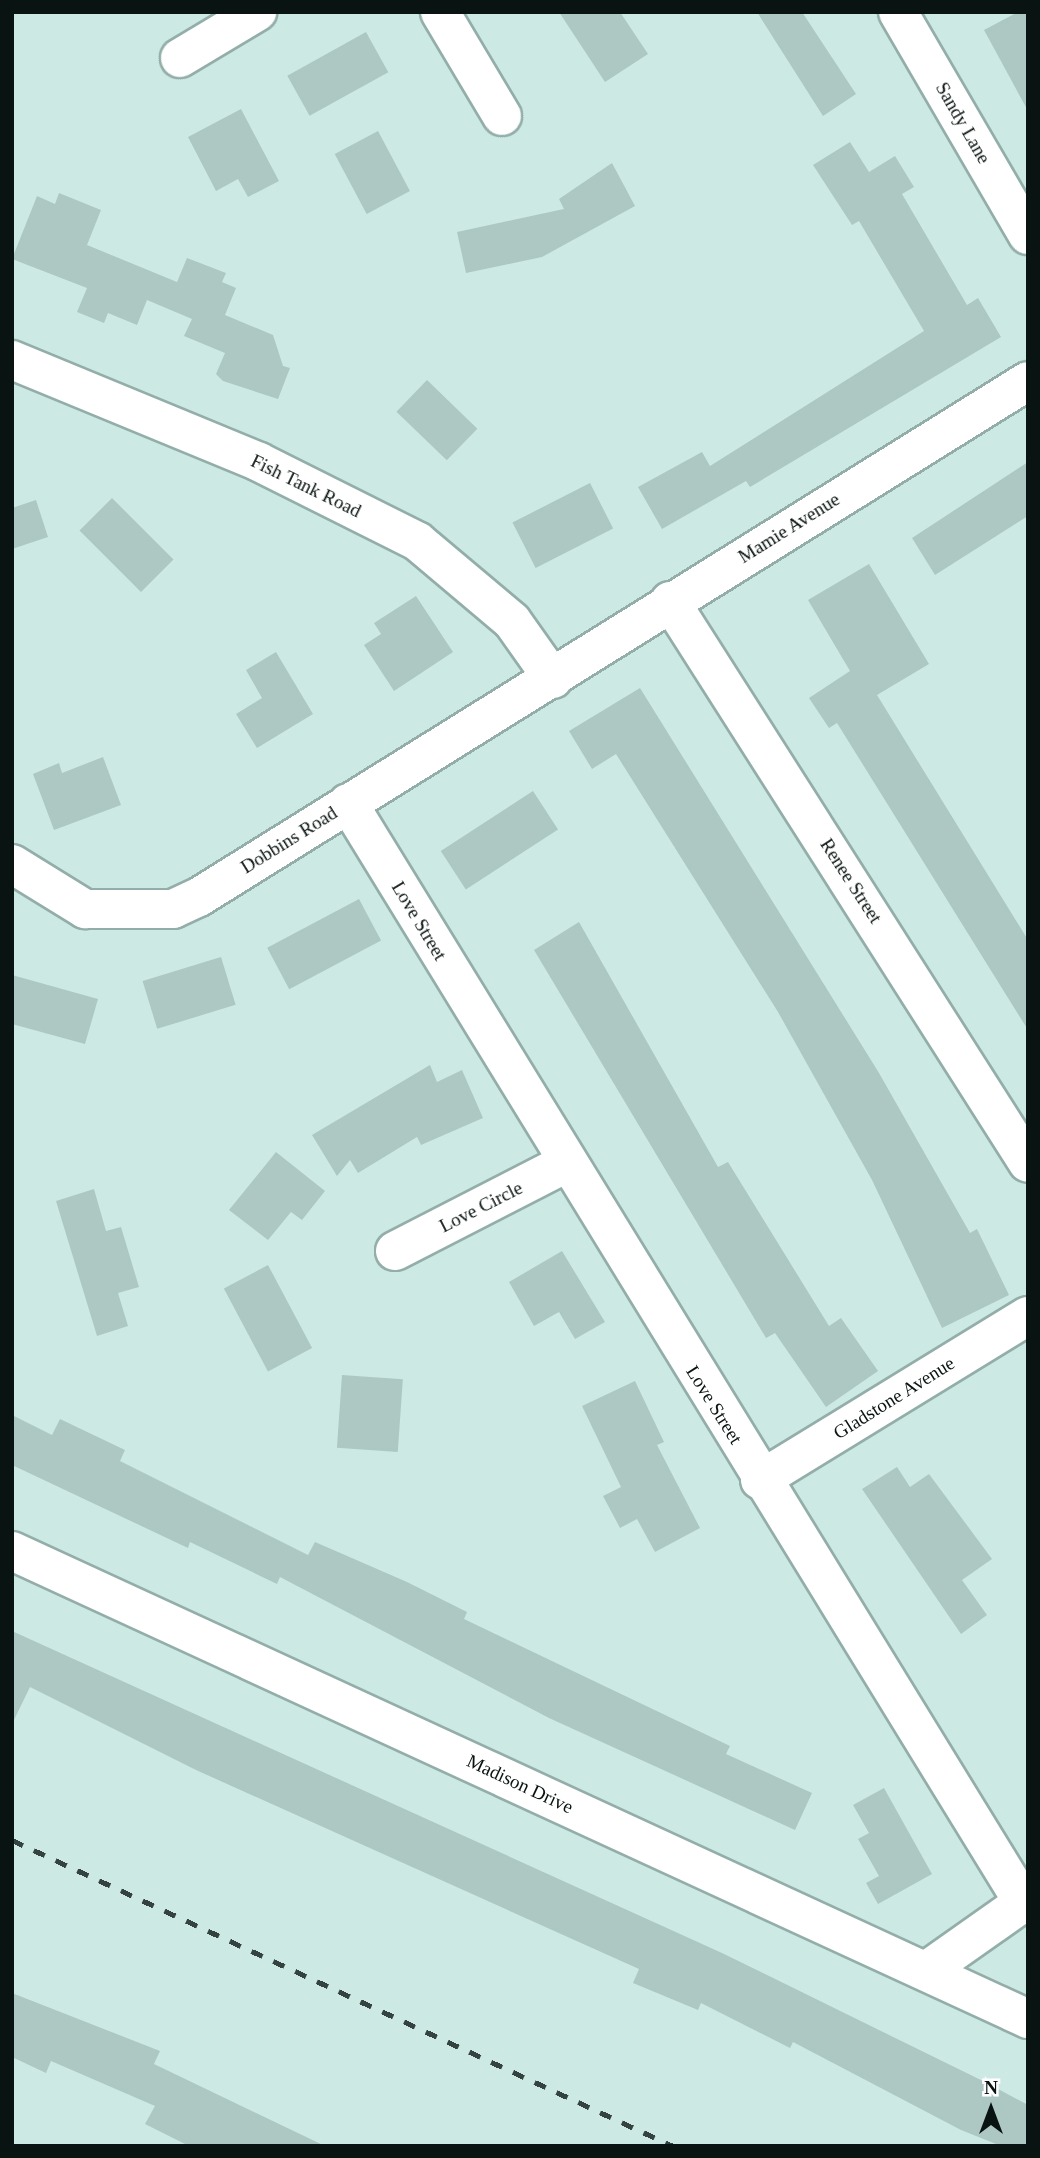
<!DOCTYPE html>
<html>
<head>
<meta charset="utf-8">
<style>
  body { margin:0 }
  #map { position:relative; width:1040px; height:2158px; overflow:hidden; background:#cde9e4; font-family:"Times New Roman",serif }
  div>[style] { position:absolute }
  .building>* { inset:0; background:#adc8c3; transform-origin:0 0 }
  .roads { filter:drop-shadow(2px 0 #93aea9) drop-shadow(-2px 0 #93aea9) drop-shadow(0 2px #93aea9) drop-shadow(0 -2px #93aea9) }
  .minor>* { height:38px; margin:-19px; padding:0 19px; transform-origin:19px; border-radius:19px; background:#fff }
  .rail>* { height:5px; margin-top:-2.5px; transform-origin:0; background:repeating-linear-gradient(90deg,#344240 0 12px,transparent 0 24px) }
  span { translate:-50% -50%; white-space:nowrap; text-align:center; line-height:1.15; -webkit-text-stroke:5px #fff; paint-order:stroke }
  .street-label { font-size:19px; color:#091311 }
  .frame { position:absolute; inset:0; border:14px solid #091311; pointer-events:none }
  .north { position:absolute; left:956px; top:2074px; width:70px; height:70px; -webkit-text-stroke:5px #fff; paint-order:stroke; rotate:0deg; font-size:19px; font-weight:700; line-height:28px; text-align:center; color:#091311 }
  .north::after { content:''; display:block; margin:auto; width:24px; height:32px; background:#091311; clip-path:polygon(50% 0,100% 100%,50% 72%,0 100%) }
</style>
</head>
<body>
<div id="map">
  <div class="building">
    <div style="clip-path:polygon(559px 12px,620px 12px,648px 54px,605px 82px)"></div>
    <div style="clip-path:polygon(757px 12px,802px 12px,856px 94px,823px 116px)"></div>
    <div style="clip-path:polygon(1018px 12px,1028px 12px,1028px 111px,984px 30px)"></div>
    <div style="left:366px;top:32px;width:46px;height:90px;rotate:61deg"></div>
    <div style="clip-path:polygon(241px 109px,279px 181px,248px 197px,238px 179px,216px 191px,188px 137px)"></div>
    <div style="left:378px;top:131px;width:68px;height:49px;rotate:62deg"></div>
    <div style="clip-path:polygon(850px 142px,869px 172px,895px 156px,914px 187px,902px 194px,967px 305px,978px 298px,1001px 337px,750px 487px,746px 481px,662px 529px,638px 487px,702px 452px,710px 466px,924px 331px,859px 221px,852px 225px,813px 165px)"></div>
    <div style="clip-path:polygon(612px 163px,635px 206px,542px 257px,466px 273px,457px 232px,564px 209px,559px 199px)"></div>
    <div style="clip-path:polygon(59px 193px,101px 210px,87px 245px,177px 282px,187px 258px,226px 273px,222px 282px,236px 288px,225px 315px,273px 335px,283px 366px,290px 368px,278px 399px,223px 381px,216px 374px,225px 353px,184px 336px,192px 319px,147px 300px,137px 325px,108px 313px,104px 323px,77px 312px,87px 288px,12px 259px,37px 196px,55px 204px)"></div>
    <div style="left:427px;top:380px;width:70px;height:44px;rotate:44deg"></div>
    <div style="clip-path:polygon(1028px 462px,1028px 516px,935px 575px,912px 538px)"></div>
    <div style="left:590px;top:483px;width:51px;height:87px;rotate:63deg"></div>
    <div style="left:112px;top:498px;width:87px;height:46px;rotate:45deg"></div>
    <div style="clip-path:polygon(36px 500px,48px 537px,12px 549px,12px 508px)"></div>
    <div style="clip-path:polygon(869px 564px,929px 664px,877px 695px,1028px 940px,1028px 1030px,837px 723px,829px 728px,809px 698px,850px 671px,808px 600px)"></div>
    <div style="clip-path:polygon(416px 596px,453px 652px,394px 691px,364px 645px,381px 634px,374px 623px)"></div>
    <div style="clip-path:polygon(276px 652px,313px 714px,257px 748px,236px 714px,262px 698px,246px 670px)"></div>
    <div style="clip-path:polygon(640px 688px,879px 1073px,970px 1233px,977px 1229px,1009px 1295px,942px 1328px,872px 1180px,778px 1012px,616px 754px,592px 769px,569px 731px)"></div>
    <div style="clip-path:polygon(103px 757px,121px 805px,54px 830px,33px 774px,59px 763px,62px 773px)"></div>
    <div style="left:533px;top:791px;width:46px;height:110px;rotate:57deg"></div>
    <div style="left:359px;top:899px;width:47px;height:104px;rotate:62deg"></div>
    <div style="clip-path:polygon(579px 922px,718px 1167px,728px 1162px,829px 1326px,841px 1318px,878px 1371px,826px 1407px,775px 1333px,766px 1338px,534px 950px)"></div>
    <div style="left:221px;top:957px;width:50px;height:82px;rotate:73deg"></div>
    <div style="clip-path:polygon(12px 975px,98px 999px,85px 1044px,12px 1024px)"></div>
    <div style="clip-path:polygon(430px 1065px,437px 1082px,462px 1070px,483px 1118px,421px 1145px,417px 1137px,358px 1173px,350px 1160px,337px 1176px,312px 1135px)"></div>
    <div style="clip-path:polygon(276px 1152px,325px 1191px,302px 1220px,291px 1212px,268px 1240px,229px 1210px)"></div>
    <div style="clip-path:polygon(94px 1189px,106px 1231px,121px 1227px,139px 1287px,118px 1293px,128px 1326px,97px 1336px,56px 1201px)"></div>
    <div style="clip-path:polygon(562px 1251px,605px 1322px,575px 1339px,559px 1312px,534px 1326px,509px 1282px)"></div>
    <div style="left:268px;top:1265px;width:94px;height:50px;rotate:62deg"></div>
    <div style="left:342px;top:1375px;width:61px;height:73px;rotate:4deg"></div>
    <div style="clip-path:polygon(635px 1381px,664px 1442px,657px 1445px,700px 1528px,655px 1552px,637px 1519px,620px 1528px,603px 1496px,621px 1487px,582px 1406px)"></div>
    <div style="clip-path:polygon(12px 1415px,52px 1435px,60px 1419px,125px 1450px,120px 1461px,308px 1555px,315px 1542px,407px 1582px,467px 1612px,464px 1619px,730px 1746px,726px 1754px,812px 1793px,795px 1830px,549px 1718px,280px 1577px,277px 1584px,190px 1542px,188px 1548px,12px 1465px)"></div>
    <div style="clip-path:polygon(897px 1467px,910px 1487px,929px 1474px,992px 1559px,962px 1580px,987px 1615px,961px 1634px,862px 1489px)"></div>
    <div style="clip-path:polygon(12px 1631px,722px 1953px,985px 2082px,1028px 2105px,1028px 2146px,1001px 2146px,961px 2130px,793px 2042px,790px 2048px,701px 2003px,698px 2010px,633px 1983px,639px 1969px,196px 1770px,30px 1687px,12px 1724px)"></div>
    <div style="clip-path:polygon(884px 1788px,932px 1874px,878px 1904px,866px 1883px,879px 1876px,858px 1839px,869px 1833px,853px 1805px)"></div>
    <div style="clip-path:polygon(12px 1993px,160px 2051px,154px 2064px,325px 2146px,189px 2146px,145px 2124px,155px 2106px,51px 2061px,46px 2073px,12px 2057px)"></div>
  </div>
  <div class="roads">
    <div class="minor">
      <div style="left:440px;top:12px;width:121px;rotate:59.2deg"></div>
      <div style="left:898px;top:12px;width:258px;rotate:59.8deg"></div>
      <div style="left:180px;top:58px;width:90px;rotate:-30.9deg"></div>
      <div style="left:12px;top:360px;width:267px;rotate:22.4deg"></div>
      <div style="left:259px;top:462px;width:177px;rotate:26.6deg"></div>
      <div style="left:417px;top:541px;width:124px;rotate:40.1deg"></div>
      <div style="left:512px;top:621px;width:71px;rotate:54.7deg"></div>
      <div style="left:670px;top:601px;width:666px;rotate:57.5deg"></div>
      <div style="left:348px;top:803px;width:1290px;rotate:58.44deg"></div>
      <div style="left:12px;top:864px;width:86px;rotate:31.7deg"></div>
      <div style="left:85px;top:909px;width:88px"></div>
      <div style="left:173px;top:909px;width:29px;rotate:-25deg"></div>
      <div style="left:199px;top:897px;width:976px;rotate:-31.9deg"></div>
      <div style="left:395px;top:1251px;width:192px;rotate:-27.2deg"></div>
      <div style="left:760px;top:1480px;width:314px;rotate:-31.5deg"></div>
      <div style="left:12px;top:1551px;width:1119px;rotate:24.73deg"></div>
      <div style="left:926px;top:1971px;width:125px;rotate:-35.2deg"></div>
    </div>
  </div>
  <div class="rail">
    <div style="left:12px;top:1840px;width:728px;rotate:24.84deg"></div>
  </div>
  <div class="street-label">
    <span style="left:963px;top:123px;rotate:60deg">Sandy Lane</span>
    <span style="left:306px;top:486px;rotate:26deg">Fish Tank Road</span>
    <span style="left:789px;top:528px;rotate:-32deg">Mamie Avenue</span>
    <span style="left:289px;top:840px;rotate:-32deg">Dobbins Road</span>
    <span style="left:851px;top:881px;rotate:57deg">Renee Street</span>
    <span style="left:419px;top:921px;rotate:59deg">Love Street</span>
    <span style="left:481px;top:1207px;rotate:-27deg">Love Circle</span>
    <span style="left:894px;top:1398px;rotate:-32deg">Gladstone Avenue</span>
    <span style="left:714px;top:1405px;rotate:58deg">Love Street</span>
    <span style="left:520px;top:1784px;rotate:25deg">Madison Drive</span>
  </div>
  <div class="frame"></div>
  <div class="north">N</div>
</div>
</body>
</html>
